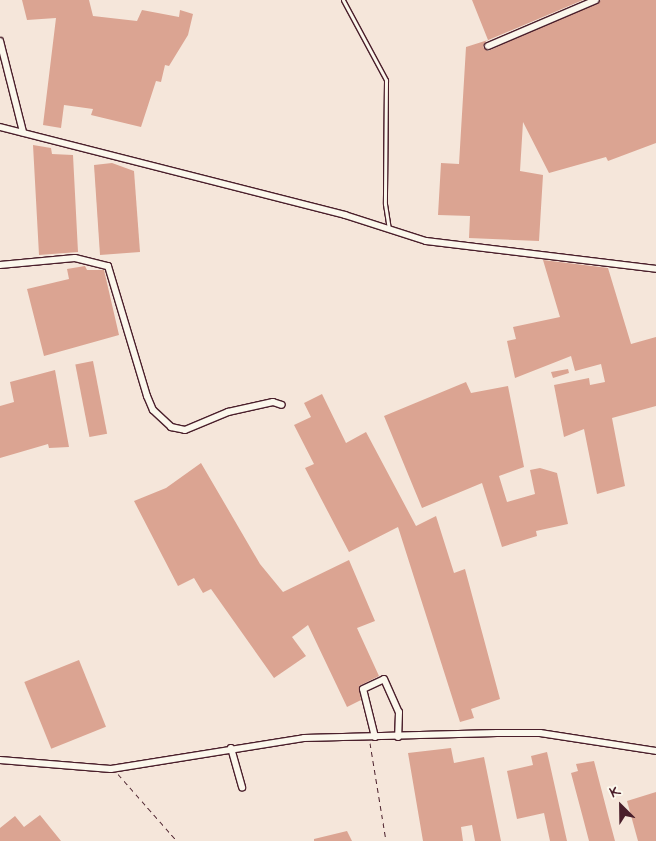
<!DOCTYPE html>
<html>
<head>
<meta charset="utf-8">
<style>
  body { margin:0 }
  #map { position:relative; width:656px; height:841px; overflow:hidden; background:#f5e6da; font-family:Mynerve,sans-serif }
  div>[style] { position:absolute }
  .building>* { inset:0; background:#dba492; transform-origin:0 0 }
  .path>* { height:1px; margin-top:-0.5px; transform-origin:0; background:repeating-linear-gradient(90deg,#4a1f2b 0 5px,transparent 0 9px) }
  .roads { filter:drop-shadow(1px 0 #4a1f2b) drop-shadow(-1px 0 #4a1f2b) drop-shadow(0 1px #4a1f2b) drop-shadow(0 -1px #4a1f2b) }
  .lane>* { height:3px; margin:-1.5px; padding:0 1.5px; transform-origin:1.5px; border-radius:1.5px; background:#fbf7ec }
  .street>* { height:6px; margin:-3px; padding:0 3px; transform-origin:3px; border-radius:3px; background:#fbf7ec }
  span { translate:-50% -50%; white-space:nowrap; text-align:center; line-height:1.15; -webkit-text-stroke:4.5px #fbf7ec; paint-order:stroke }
  .north { position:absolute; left:596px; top:781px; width:50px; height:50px; -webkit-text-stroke:4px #fbf7ec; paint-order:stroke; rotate:337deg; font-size:14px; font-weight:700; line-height:20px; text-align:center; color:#4a1f2b }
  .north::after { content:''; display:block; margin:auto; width:18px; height:22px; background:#4a1f2b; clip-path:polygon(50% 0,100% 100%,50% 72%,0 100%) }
</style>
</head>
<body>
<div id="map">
  <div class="building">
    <div style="clip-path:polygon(22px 0,89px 0,93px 16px,137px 21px,142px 10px,179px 17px,180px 10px,193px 14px,188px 35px,169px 66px,165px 65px,161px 82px,156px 81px,141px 127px,91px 115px,93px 109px,64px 105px,61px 128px,43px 125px,56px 18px,27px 20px)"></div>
    <div style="clip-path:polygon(472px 0,583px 0,486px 41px,483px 47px,488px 51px,601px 0,656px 0,656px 143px,608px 161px,606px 157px,549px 173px,523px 122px,520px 171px,543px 175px,539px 241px,469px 238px,470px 216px,438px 215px,441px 163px,459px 164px,466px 47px,488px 40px)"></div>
    <div style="clip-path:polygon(33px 145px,51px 148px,52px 154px,73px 155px,78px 252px,39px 255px)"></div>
    <div style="clip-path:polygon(112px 163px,134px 171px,140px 252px,100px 255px,94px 165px)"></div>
    <div style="clip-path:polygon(543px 260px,608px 268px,631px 344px,656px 337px,656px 406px,612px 418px,625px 486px,597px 494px,584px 429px,564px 437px,554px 385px,589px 378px,590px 385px,605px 382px,601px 364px,575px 371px,571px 356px,515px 378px,507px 341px,516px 339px,513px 327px,560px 317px)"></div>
    <div style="clip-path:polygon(85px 266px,87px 270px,104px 270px,119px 335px,44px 356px,27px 289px,69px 279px,67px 269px)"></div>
    <div style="left:93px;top:361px;width:74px;height:18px;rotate:79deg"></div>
    <div style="clip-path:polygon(568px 369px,569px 373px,553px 378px,551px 372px)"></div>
    <div style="clip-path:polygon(55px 370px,69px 447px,49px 448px,48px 444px,0 458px,0 406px,14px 402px,10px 382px)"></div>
    <div style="clip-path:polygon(466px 382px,471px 393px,508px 386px,524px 467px,499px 476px,507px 502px,535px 494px,530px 470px,540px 468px,557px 473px,568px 524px,536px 531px,537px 536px,502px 547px,482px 483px,422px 508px,384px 416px)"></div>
    <div style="clip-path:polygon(322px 394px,346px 443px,366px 432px,416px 526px,436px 516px,454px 573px,465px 569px,500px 699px,471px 709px,474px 718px,460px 722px,398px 527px,349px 552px,305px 468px,314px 464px,294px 425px,311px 417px,304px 403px)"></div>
    <div style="clip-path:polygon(201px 463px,260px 564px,283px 592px,349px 560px,375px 621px,357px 628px,379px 676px,359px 686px,361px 700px,347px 707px,308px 625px,292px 637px,306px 656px,274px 678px,211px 589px,203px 593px,194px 578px,178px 586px,134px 501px,166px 488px)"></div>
    <div style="left:79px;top:660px;width:72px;height:59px;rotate:68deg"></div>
    <div style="clip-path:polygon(451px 748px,454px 763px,484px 757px,501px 841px,475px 841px,472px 825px,461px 827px,463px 841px,423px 841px,408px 753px)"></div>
    <div style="clip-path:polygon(547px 752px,550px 765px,567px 841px,550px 841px,544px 813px,517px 819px,507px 771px,533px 765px,531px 756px)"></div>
    <div style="clip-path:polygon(594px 761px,608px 815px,615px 841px,589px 841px,583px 818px,571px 773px,578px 771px,576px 764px)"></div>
    <div style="clip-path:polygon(656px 792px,656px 841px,638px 841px,627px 801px)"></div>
    <div style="clip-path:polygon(40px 815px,61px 841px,0 841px,0 828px,15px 816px,24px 827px)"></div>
    <div style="clip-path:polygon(347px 831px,352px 841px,314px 841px,314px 839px)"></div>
  </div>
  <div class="path">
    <div style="left:370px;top:743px;width:99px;rotate:80.7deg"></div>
    <div style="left:118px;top:774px;width:89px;rotate:48.6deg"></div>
  </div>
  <div class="roads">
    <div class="lane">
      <div style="left:343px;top:0;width:91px;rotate:61.7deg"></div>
      <div style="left:386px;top:80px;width:124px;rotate:90.5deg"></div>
      <div style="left:385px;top:204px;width:24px;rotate:81deg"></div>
    </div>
    <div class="street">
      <div style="left:0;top:41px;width:94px;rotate:75.8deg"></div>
      <div style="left:488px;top:46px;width:117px;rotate:-23.1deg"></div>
      <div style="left:0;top:127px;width:356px;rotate:14.3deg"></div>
      <div style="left:345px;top:215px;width:85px;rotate:17.8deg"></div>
      <div style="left:426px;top:241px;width:232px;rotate:6.9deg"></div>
      <div style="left:0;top:265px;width:75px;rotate:-5.3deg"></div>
      <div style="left:75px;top:258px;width:34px;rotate:14deg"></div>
      <div style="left:108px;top:266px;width:136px;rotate:73.3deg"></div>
      <div style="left:147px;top:396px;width:15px;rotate:67deg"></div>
      <div style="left:153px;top:410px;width:25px;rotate:43deg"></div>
      <div style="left:171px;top:427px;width:14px;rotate:12deg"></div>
      <div style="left:185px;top:430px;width:47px;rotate:-22.7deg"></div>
      <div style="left:228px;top:412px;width:46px;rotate:-12.5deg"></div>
      <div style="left:273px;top:402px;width:9px;rotate:18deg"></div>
      <div style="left:375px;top:737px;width:49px;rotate:-104deg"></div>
      <div style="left:363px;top:689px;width:23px;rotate:-25deg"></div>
      <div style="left:384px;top:679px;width:36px;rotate:66deg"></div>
      <div style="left:399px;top:712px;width:25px;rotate:92deg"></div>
      <div style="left:231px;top:748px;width:41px;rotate:74.2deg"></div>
      <div style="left:0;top:760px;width:111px;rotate:4.6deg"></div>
      <div style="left:111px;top:769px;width:195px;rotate:-9.1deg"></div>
      <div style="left:304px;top:738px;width:193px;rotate:-1.5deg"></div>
      <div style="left:497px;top:733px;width:43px"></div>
      <div style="left:540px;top:733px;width:117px;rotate:8.8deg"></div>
    </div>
  </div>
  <div class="north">K</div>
</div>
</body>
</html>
